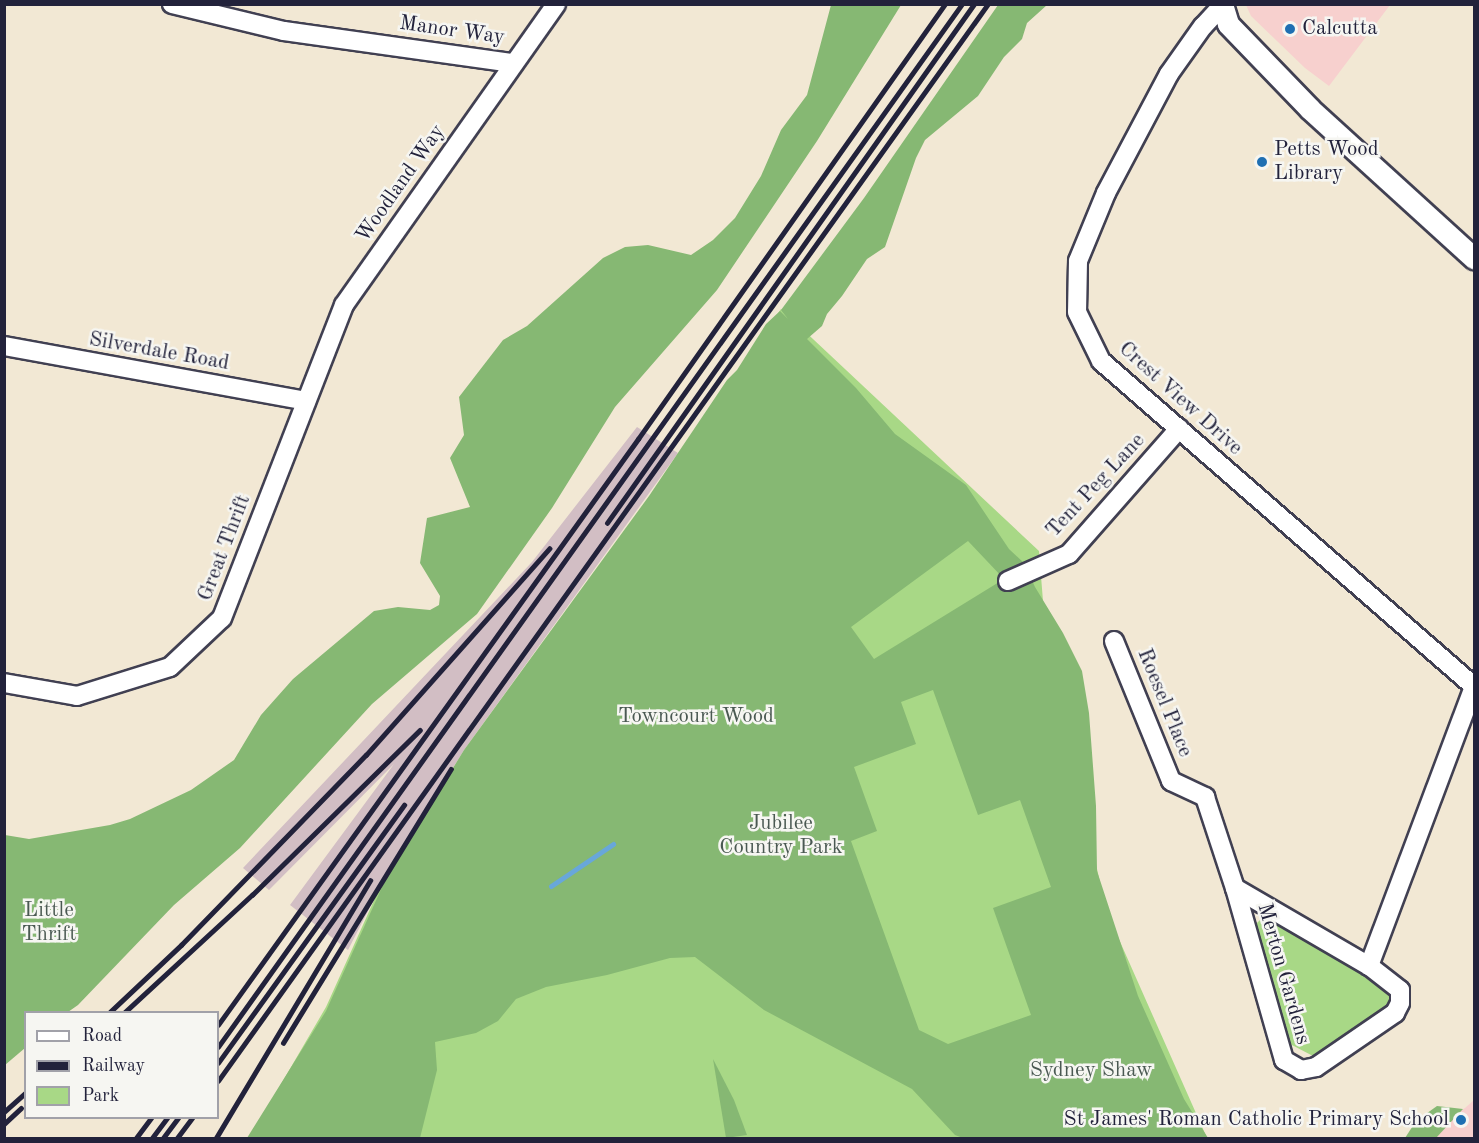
<!DOCTYPE html>
<html>
<head>
<meta charset="utf-8">
<style>
  body { margin:0 }
  #map { position:relative; width:1479px; height:1143px; overflow:hidden; background:#f2e8d4; font-family:"Old Standard TT",serif }
  div>[style] { position:absolute }
  .built>* { inset:0; background:#f7d0ce }
  .industrial>* { inset:0; background:#d2bec4 }
  .green>* { inset:0; background:#a8d886 }
  .forest>* { inset:0; background:#86b873 }
  .stream>* { height:5px; margin:-2.5px; padding:0 2.5px; transform-origin:2.5px; border-radius:2.5px; background:#68a7da }
  .roads { filter:drop-shadow(2px 0 #414052) drop-shadow(-2px 0 #414052) drop-shadow(0 2px #414052) drop-shadow(0 -2px #414052) }
  .minor>* { height:18px; margin:-9px; padding:0 9px; transform-origin:9px; border-radius:9px; background:#fff }
  .tertiary>* { height:21px; margin:-10.5px; padding:0 10.5px; transform-origin:10.5px; border-radius:10.5px; background:#fff }
  .rail>* { height:4.5px; margin:-2.25px; padding:0 2.25px; transform-origin:2.25px; border-radius:2.25px; background:#22223b }
  .dots>* { width:16px; height:16px; translate:-50% -50%; box-sizing:border-box; border:3px solid #f6f6f2; border-radius:50% }
  span { translate:-50% -50%; white-space:nowrap; text-align:center; line-height:1.15; -webkit-text-stroke:5px #f6f6f2; paint-order:stroke }
  .poi-label { font-size:21px; color:#22223b }
  .left { translate:0 -50%; text-align:left }
  .right { translate:-100% -50%; text-align:right }
  .street-label { font-size:21px; color:#22223b }
  .park-label { font-size:21px; color:#4a5952 }
  .frame { position:absolute; inset:0; border:6px solid #22223b; pointer-events:none }
  .legend { position:absolute; left:24px; top:1011px; width:195px; height:108px; box-sizing:border-box; background:#f6f6f2; border:2px solid #a1a1a9; margin:0; padding:8px 10px; list-style:none; font-size:18px; color:#22223b }
  .legend li { display:flex; align-items:center; gap:12px; height:30px }
  .legend b { width:30px; border:2px solid #a1a1a9 }
</style>
</head>
<body>
<div id="map">
  <div class="built">
    <div style="clip-path:polygon(1246px 5px,1245px 5px,1390px 5px,1329px 86px,1305px 68px,1251px 16px)"></div>
    <div style="clip-path:polygon(1474px 1100px,1474px 1138px,1421px 1138px,1465px 1108px)"></div>
  </div>
  <div class="industrial">
    <div style="clip-path:polygon(637px 427px,678px 453px,464px 750px,386px 876px,348px 950px,290px 905px,394px 764px,269px 890px,243px 868px,532px 562px)"></div>
  </div>
  <div class="green">
    <div style="clip-path:polygon(781px 309px,1039px 551px,1043px 601px,1068px 736px,1106px 910px,1207px 1138px,357px 1138px,263px 1115px,326px 1007px,385px 876px)"></div>
    <div style="clip-path:polygon(1262px 918px,1270px 918px,1386px 988px,1392px 994px,1392px 1008px,1321px 1054px,1313px 1056px,1290px 1044px,1254px 935px,1255px 925px)"></div>
  </div>
  <div class="forest">
    <div style="clip-path:polygon(831px 5px,901px 5px,817px 141px,717px 290px,615px 407px,552px 508px,477px 614px,372px 704px,240px 848px,174px 905px,78px 1005px,68px 1012px,26px 1012px,25px 1048px,5px 1065px,5px 835px,29px 839px,110px 825px,130px 819px,191px 790px,234px 760px,261px 715px,293px 679px,374px 611px,398px 607px,430px 610px,439px 605px,440px 596px,420px 563px,427px 518px,470px 507px,450px 458px,464px 435px,459px 397px,503px 340px,527px 326px,603px 258px,625px 247px,648px 245px,691px 255px,713px 240px,735px 218px,761px 176px,781px 130px,807px 95px)"></div>
    <div style="clip-path:polygon(evenodd,998px 5px,1047px 5px,1027px 23px,1022px 39px,1004px 57px,978px 96px,925px 140px,916px 158px,885px 247px,867px 259px,842px 296px,827px 314px,822px 326px,807px 339px,856px 388px,895px 434px,966px 485px,1009px 549px,1024px 563px,1035px 587px,1063px 633px,1082px 671px,1089px 713px,1096px 806px,1097px 871px,1138px 996px,1184px 1099px,1208px 1138px,963px 1138px,955px 1135px,912px 1089px,764px 1010px,695px 957px,670px 958px,607px 975px,546px 987px,516px 999px,498px 1021px,476px 1033px,435px 1042px,437px 1070px,420px 1138px,247px 1138px,326px 1011px,388px 874px,464px 750px,649px 496px,727px 380px,737px 370px,766px 324px,780px 311px,788px 319px,781px 310px,864px 198px,998px 5px,968px 541px,1004px 579px,874px 659px,851px 627px,968px 541px,998px 5px,933px 690px,978px 815px,1020px 800px,1051px 887px,993px 908px,1031px 1015px,948px 1044px,919px 1030px,851px 841px,877px 831px,854px 767px,916px 744px,901px 702px,933px 690px)"></div>
    <div style="clip-path:polygon(713px 1059px,734px 1100px,747px 1135px,726px 1138px)"></div>
    <div style="clip-path:polygon(1437px 1106px,1463px 1109px,1436px 1138px,1405px 1138px,1416px 1121px)"></div>
  </div>
  <div class="stream">
    <div style="left:551px;top:886px;width:75px;rotate:-34.1deg"></div>
  </div>
  <div class="roads">
    <div class="minor">
      <div style="left:172px;top:4px;width:115px;rotate:13.6deg"></div>
      <div style="left:284px;top:31px;width:231px;rotate:8deg"></div>
      <div style="left:1221px;top:7px;width:26px;rotate:133deg"></div>
      <div style="left:1203px;top:26px;width:59px;rotate:125.3deg"></div>
      <div style="left:1169px;top:74px;width:135px;rotate:117.9deg"></div>
      <div style="left:1106px;top:193px;width:74px;rotate:112.4deg"></div>
      <div style="left:1078px;top:261px;width:51px;rotate:91.1deg"></div>
      <div style="left:1077px;top:312px;width:55px;rotate:63.9deg"></div>
      <div style="left:1101px;top:361px;width:495px;rotate:41.1deg"></div>
      <div style="left:4px;top:346px;width:307px;rotate:10.3deg"></div>
      <div style="left:1008px;top:581px;width:67px;rotate:-23.9deg"></div>
      <div style="left:1069px;top:554px;width:167px;rotate:-48.7deg"></div>
      <div style="left:1114px;top:641px;width:151px;rotate:67.8deg"></div>
      <div style="left:1171px;top:781px;width:38px;rotate:25deg"></div>
      <div style="left:1205px;top:797px;width:96px;rotate:71.8deg"></div>
      <div style="left:1235px;top:888px;width:155px;rotate:30.2deg"></div>
      <div style="left:4px;top:683px;width:74px;rotate:10.1deg"></div>
      <div style="left:77px;top:696px;width:97px;rotate:-17.3deg"></div>
      <div style="left:170px;top:667px;width:71px;rotate:-43.3deg"></div>
      <div style="left:222px;top:618px;width:336px;rotate:-68.7deg"></div>
      <div style="left:344px;top:305px;width:368px;rotate:-54.8deg"></div>
      <div style="left:1235px;top:888px;width:179px;rotate:74.1deg"></div>
      <div style="left:1284px;top:1060px;width:20px;rotate:30deg"></div>
      <div style="left:1301px;top:1070px;width:15px;rotate:-11deg"></div>
      <div style="left:1316px;top:1067px;width:96px;rotate:-34.4deg"></div>
      <div style="left:1395px;top:1013px;width:11px;rotate:-63deg"></div>
      <div style="left:1400px;top:1003px;width:13px;rotate:-90deg"></div>
      <div style="left:1400px;top:990px;width:39px;rotate:-142deg"></div>
      <div style="left:1369px;top:966px;width:299px;rotate:-69.4deg"></div>
    </div>
    <div class="tertiary">
      <div style="left:1222px;top:4px;width:21px;rotate:73deg"></div>
      <div style="left:1228px;top:24px;width:118px;rotate:46deg"></div>
      <div style="left:1310px;top:109px;width:222px;rotate:42.3deg"></div>
    </div>
  </div>
  <div class="rail">
    <div style="left:607px;top:523px;width:636px;rotate:-54.73deg"></div>
    <div style="left:110px;top:1012px;width:98px;rotate:-43.3deg"></div>
    <div style="left:181px;top:945px;width:265px;rotate:-45.8deg"></div>
    <div style="left:366px;top:755px;width:276px;rotate:-48.4deg"></div>
    <div style="left:125px;top:1012px;width:173px;rotate:-42.7deg"></div>
    <div style="left:252px;top:895px;width:235px;rotate:-44.5deg"></div>
    <div style="left:218px;top:1025px;width:721px;rotate:-54.37deg"></div>
    <div style="left:638px;top:439px;width:532px;rotate:-54.79deg"></div>
    <div style="left:283px;top:1043px;width:321px;rotate:-58.5deg"></div>
    <div style="left:218px;top:1047px;width:1281px;rotate:-54.5deg"></div>
    <div style="left:218px;top:1063px;width:318px;rotate:-54.2deg"></div>
    <div style="left:218px;top:1081px;width:1324px;rotate:-54.44deg"></div>
    <div style="left:4px;top:1112px;width:30px;rotate:-42deg"></div>
    <div style="left:4px;top:1124px;width:23px;rotate:-43deg"></div>
    <div style="left:136px;top:1138px;width:25px;rotate:-53deg"></div>
    <div style="left:152px;top:1138px;width:25px;rotate:-53deg"></div>
    <div style="left:163px;top:1138px;width:25px;rotate:-53deg"></div>
    <div style="left:177px;top:1138px;width:25px;rotate:-53deg"></div>
    <div style="left:216px;top:1138px;width:300px;rotate:-59.1deg"></div>
  </div>
  <div class="dots">
    <div style="left:1290px;top:29px;background:#1f6fb2"></div>
    <div style="left:1262px;top:162px;background:#1f6fb2"></div>
    <div style="left:1461px;top:1120px;background:#1f6fb2"></div>
  </div>
  <div class="poi-label">
    <span class="left" style="left:1302px;top:29px">Calcutta</span>
    <span class="left" style="left:1274px;top:162px">Petts Wood<br>Library</span>
    <span class="right" style="left:1449px;top:1120px">St James' Roman Catholic Primary School</span>
  </div>
  <div class="street-label">
    <span style="left:452px;top:31px;rotate:8deg">Manor Way</span>
    <span style="left:401px;top:184px;rotate:-55deg">Woodland Way</span>
    <span style="left:159px;top:352px;rotate:10deg">Silverdale Road</span>
    <span style="left:1180px;top:399px;rotate:42deg">Crest View Drive</span>
    <span style="left:1096px;top:486px;rotate:-47deg">Tent Peg Lane</span>
    <span style="left:225px;top:548px;rotate:-69deg">Great Thrift</span>
    <span style="left:1164px;top:703px;rotate:68deg">Roesel Place</span>
    <span style="left:1283px;top:974px;rotate:74deg">Merton Gardens</span>
  </div>
  <div class="park-label">
    <span style="left:696px;top:717px">Towncourt Wood</span>
    <span style="left:781px;top:836px">Jubilee<br>Country Park</span>
    <span style="left:49px;top:923px">Little<br>Thrift</span>
    <span style="left:1091px;top:1071px">Sydney Shaw</span>
  </div>
  <div class="frame"></div>
  <ul class="legend">
  <li><b style="height:8px;background:#fff"></b>Road</li>
  <li><b style="height:8px;background:#22223b"></b>Railway</li>
  <li><b style="height:16px;background:#a8d886"></b>Park</li>
  </ul>
</div>
</body>
</html>
